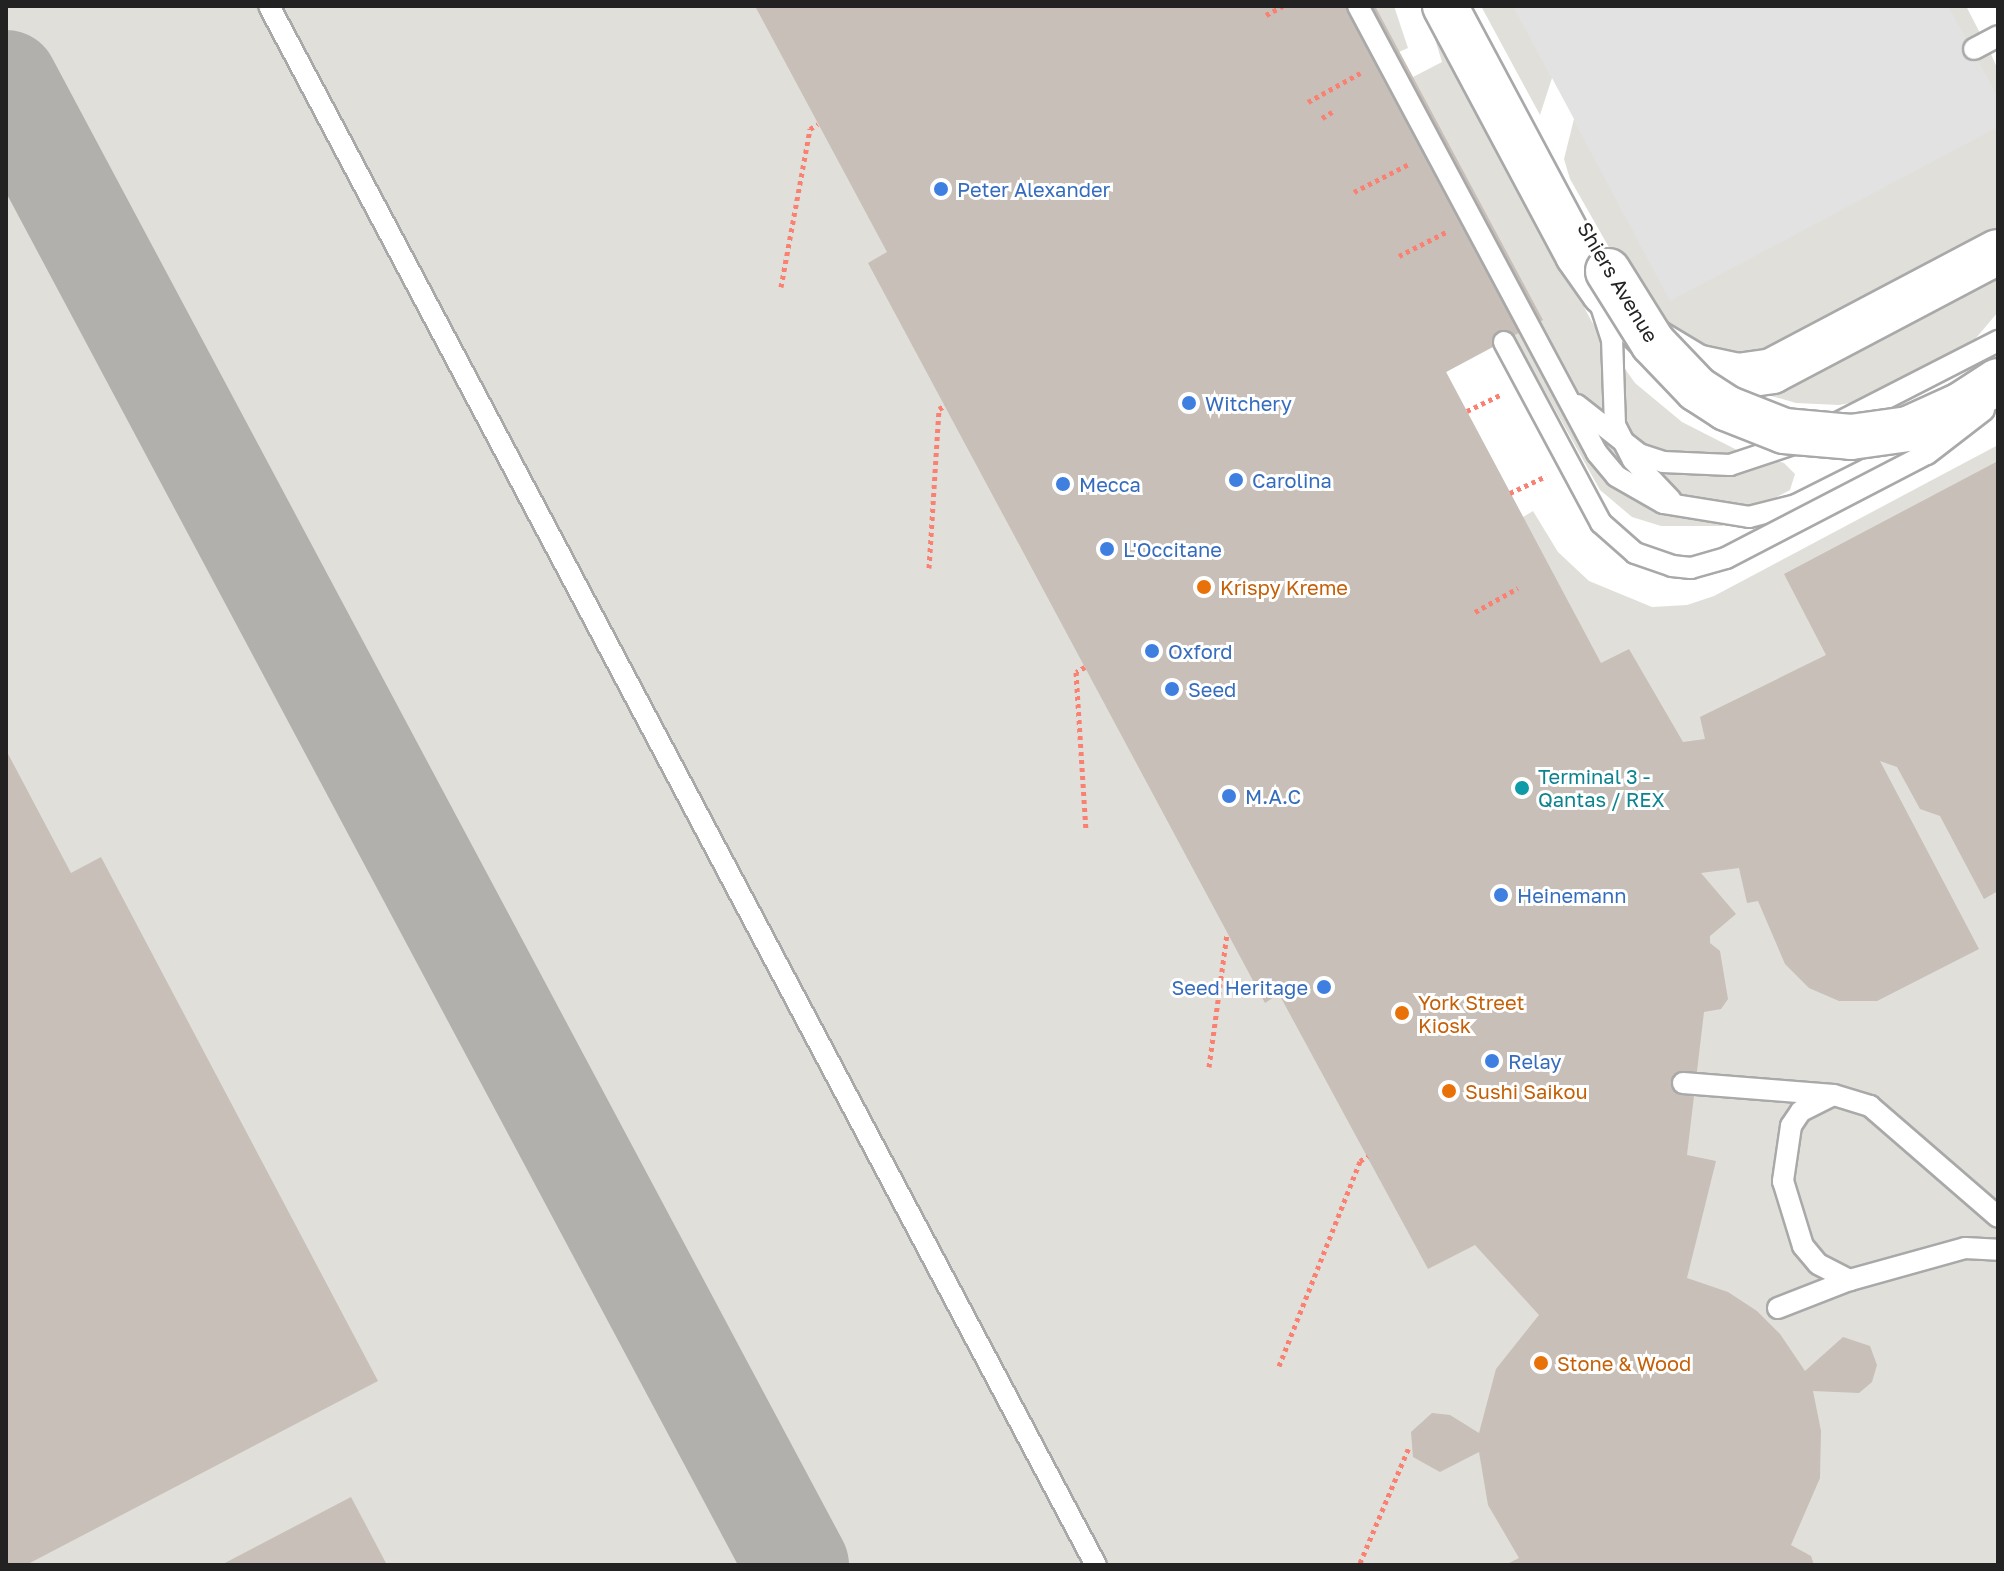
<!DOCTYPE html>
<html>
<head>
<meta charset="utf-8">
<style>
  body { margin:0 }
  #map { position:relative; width:2004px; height:1571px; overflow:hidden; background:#f2efe9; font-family:"Golos Text",sans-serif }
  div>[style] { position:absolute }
  .airport>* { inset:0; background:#e1dfda; transform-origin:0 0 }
  .parking>* { inset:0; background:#e2e2e2 }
  .pier>* { inset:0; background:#fff }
  .taxiway>* { height:104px; margin:-52px; padding:0 52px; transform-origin:52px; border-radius:52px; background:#b1b0ac }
  .building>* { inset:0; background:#c7bfb8 }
  .path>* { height:5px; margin-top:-2.5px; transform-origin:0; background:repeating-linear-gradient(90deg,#fa8072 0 4px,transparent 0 8px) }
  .roads { filter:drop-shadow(2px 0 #a9a9a9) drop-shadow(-2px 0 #a9a9a9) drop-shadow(0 2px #a9a9a9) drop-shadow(0 -2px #a9a9a9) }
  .service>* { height:20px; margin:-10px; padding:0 10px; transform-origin:10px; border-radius:10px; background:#fff }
  .tertiary>* { height:44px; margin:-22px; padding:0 22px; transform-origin:22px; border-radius:22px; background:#fff }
  .bridges { filter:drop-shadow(2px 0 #a9a9a9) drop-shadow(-2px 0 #a9a9a9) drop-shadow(0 2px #a9a9a9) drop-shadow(0 -2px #a9a9a9) }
  .service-bridge>* { height:20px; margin:-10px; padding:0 10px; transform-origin:10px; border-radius:10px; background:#fff }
  .tertiary-bridge>* { height:44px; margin:-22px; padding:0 22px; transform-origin:22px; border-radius:22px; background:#fff }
  .dots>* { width:22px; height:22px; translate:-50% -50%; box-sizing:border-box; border:4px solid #fff; border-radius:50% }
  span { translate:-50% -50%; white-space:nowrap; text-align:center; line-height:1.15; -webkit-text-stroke:6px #fff; paint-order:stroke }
  .shop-label { font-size:20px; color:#366cbe }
  .left { translate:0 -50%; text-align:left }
  .right { translate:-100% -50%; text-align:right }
  .street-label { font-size:20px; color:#222 }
  .food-label { font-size:20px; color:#c56008 }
  .culture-label { font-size:20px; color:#0d838f }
  .frame { position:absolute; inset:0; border:8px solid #222; pointer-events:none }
</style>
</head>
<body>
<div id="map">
  <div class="airport">
    <div style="left:6px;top:6px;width:1992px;height:1559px"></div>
  </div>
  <div class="parking">
    <div style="clip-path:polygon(1513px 6px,1948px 6px,1998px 97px,1998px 127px,1670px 301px)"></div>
  </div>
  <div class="pier">
    <div style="clip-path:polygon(1394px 6px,1481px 6px,1540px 115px,1552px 78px,1574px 119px,1564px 159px,1570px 179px,1615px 258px,1684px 342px,1751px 390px,1796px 403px,1839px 405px,1876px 398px,1960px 357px,1998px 312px,1998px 445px,1714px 596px,1687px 605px,1652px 607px,1589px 581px,1558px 552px,1533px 511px,1523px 517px,1446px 372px,1514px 336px,1600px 490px,1632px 517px,1661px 526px,1722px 526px,1790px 490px,1795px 474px,1784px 463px,1737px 450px,1682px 422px,1635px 383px,1592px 322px,1427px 13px,1442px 62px,1413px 77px,1399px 52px,1408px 48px)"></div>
    <div style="clip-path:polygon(1966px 6px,1998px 6px,1998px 70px,1991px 54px)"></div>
  </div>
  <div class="taxiway">
    <div style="left:6px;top:82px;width:1681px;rotate:61.93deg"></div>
  </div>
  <div class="building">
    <div style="clip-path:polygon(755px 6px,1375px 6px,1543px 320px,1446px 372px,1601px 663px,1629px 649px,1683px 742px,1705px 739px,1700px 717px,1826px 655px,1784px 574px,1998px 461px,1998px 891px,1984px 899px,1940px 816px,1920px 809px,1897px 767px,1880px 761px,1979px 949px,1877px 1001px,1839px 1001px,1809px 988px,1785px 964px,1758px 901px,1747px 903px,1739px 868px,1701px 873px,1736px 914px,1710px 936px,1710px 943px,1720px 951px,1728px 999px,1721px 1009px,1704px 1012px,1687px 1155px,1716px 1161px,1687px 1278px,1728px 1292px,1757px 1311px,1780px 1334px,1805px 1371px,1843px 1337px,1870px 1346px,1877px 1365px,1872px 1382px,1859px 1393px,1813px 1391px,1821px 1431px,1820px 1478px,1791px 1545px,1811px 1556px,1814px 1565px,1505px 1565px,1519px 1558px,1488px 1505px,1479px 1452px,1440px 1472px,1413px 1457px,1411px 1432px,1432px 1413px,1450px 1415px,1479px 1433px,1496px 1369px,1539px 1315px,1475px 1245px,1428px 1269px,1279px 994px,1265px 1003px,868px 263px,887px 252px)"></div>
    <div style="clip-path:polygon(6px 750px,71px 873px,101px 857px,378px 1381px,26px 1565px,6px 1565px)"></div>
    <div style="clip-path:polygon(351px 1497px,387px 1565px,221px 1565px)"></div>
  </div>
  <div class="path">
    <div style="left:1266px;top:15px;width:19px;rotate:-28deg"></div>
    <div style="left:1308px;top:102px;width:60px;rotate:-29.1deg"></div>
    <div style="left:1322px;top:118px;width:12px;rotate:-31deg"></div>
    <div style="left:1354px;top:192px;width:62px;rotate:-27deg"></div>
    <div style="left:1399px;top:256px;width:55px;rotate:-27deg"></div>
    <div style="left:781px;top:287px;width:161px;rotate:-79.6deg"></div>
    <div style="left:810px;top:129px;width:9px;rotate:-32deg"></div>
    <div style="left:1467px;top:411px;width:39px;rotate:-26deg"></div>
    <div style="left:1510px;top:493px;width:40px;rotate:-25deg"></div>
    <div style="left:929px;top:568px;width:159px;rotate:-86.4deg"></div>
    <div style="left:939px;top:409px;width:8px;rotate:-30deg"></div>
    <div style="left:1475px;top:612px;width:49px;rotate:-29.2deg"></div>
    <div style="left:1085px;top:667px;width:10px;rotate:151deg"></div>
    <div style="left:1076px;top:672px;width:157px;rotate:86.4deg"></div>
    <div style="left:1209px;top:1067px;width:134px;rotate:-82.3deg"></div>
    <div style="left:1279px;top:1366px;width:220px;rotate:-68.4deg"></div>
    <div style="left:1360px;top:1161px;width:9px;rotate:-32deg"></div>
    <div style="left:1360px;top:1563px;width:126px;rotate:-67.1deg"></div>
  </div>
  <div class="roads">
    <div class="service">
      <div style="left:269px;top:6px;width:1765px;rotate:62.06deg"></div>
      <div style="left:1358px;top:6px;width:507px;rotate:61.87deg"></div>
      <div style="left:1597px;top:453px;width:30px;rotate:50deg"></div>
      <div style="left:1616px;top:476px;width:54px;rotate:29.9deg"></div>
      <div style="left:1663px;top:503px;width:87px;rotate:9.2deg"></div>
      <div style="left:1749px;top:517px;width:49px;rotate:-14.3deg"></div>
      <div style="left:1796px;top:505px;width:142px;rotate:-26.7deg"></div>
      <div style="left:1974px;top:49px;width:27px;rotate:-28deg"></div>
      <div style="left:1600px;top:303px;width:38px;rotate:72deg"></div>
      <div style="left:1612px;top:339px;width:86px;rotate:88deg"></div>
      <div style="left:1615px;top:425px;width:39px;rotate:63deg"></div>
      <div style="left:1633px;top:460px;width:55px;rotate:46.5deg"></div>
      <div style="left:1577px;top:405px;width:79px;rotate:38.3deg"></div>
      <div style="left:1639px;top:454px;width:25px;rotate:18deg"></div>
      <div style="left:1663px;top:462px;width:67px;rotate:2.6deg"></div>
      <div style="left:1730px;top:465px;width:76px;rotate:-18.4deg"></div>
      <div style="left:1830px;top:427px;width:189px;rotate:-27.1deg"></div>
      <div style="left:1683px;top:1083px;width:151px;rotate:4.5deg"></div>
      <div style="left:1834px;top:1095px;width:38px;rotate:17deg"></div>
      <div style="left:1870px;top:1106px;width:169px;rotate:40.9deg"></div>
      <div style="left:1831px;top:1096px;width:34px;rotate:153deg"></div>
      <div style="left:1801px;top:1111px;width:18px;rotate:124deg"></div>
      <div style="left:1791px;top:1126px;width:56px;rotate:98.3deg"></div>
      <div style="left:1783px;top:1181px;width:68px;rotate:72.9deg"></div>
      <div style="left:1803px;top:1246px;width:23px;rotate:50deg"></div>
      <div style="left:1818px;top:1264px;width:36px;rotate:27deg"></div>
      <div style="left:1778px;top:1308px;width:77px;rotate:-21.3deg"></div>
      <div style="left:1850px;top:1280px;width:119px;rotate:-15.5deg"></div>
      <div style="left:1965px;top:1248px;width:33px;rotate:3deg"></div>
    </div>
    <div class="tertiary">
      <div style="left:1445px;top:6px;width:282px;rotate:61.9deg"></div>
      <div style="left:1578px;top:255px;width:45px;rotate:54.9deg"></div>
      <div style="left:1604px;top:292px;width:69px;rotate:45deg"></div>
      <div style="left:1653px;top:341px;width:50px;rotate:31.2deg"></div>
      <div style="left:1696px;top:367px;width:43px;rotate:12.1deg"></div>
      <div style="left:1738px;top:376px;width:34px;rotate:-8deg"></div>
      <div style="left:1772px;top:371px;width:255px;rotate:-27.8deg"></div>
    </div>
  </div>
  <div class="bridges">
    <div class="service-bridge">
      <div style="left:1504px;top:342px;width:205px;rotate:61.8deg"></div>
      <div style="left:1601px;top:523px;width:45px;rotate:41.4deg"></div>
      <div style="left:1635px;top:553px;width:39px;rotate:19deg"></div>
      <div style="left:1672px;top:566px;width:19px;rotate:6deg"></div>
      <div style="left:1691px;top:568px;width:36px;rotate:-16deg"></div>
      <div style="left:1726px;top:558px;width:226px;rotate:-27.4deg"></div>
      <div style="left:1927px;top:454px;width:72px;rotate:-37.7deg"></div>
    </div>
    <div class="tertiary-bridge">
      <div style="left:1608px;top:271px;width:85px;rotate:58deg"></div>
      <div style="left:1653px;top:343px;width:64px;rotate:46.3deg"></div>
      <div style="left:1697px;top:389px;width:35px;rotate:33deg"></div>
      <div style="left:1726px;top:408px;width:62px;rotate:21.6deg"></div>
      <div style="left:1784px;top:431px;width:67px;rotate:5.1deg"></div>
      <div style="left:1851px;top:437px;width:58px;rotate:-8deg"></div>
      <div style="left:1908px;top:429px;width:58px;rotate:-24.4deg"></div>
      <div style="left:1961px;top:405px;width:44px;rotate:-33deg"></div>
    </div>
  </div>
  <div class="dots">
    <div style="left:941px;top:189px;background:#3f7fe0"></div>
    <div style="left:1189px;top:403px;background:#3f7fe0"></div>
    <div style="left:1236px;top:480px;background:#3f7fe0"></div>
    <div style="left:1063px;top:484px;background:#3f7fe0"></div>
    <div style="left:1107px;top:549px;background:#3f7fe0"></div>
    <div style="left:1204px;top:587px;background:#e8710a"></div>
    <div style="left:1152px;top:651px;background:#3f7fe0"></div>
    <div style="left:1172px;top:689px;background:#3f7fe0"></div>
    <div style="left:1522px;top:788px;background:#0f9aa8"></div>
    <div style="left:1229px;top:796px;background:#3f7fe0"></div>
    <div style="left:1501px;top:895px;background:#3f7fe0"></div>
    <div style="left:1324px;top:987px;background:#3f7fe0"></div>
    <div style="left:1402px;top:1013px;background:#e8710a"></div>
    <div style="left:1492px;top:1061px;background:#3f7fe0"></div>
    <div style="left:1449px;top:1091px;background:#e8710a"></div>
    <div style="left:1541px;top:1363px;background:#e8710a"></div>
  </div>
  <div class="shop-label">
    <span class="left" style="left:957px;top:189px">Peter Alexander</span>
    <span class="left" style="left:1205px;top:403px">Witchery</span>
    <span class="left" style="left:1252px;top:480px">Carolina</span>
    <span class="left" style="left:1079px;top:484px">Mecca</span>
    <span class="left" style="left:1123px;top:549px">L'Occitane</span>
    <span class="left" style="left:1168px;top:651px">Oxford</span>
    <span class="left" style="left:1188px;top:689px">Seed</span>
    <span class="left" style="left:1245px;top:796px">M.A.C</span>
    <span class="left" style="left:1517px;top:895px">Heinemann</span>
    <span class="right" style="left:1308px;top:987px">Seed Heritage</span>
    <span class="left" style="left:1508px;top:1061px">Relay</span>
  </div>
  <div class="street-label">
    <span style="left:1618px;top:282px;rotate:59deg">Shiers Avenue</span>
  </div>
  <div class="food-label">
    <span class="left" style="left:1220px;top:587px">Krispy Kreme</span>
    <span class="left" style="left:1418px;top:1014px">York Street<br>Kiosk</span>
    <span class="left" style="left:1465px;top:1091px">Sushi Saikou</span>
    <span class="left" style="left:1557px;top:1363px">Stone &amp; Wood</span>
  </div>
  <div class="culture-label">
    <span class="left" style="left:1538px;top:788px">Terminal 3 -<br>Qantas / REX</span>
  </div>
  <div class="frame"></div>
</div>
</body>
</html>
